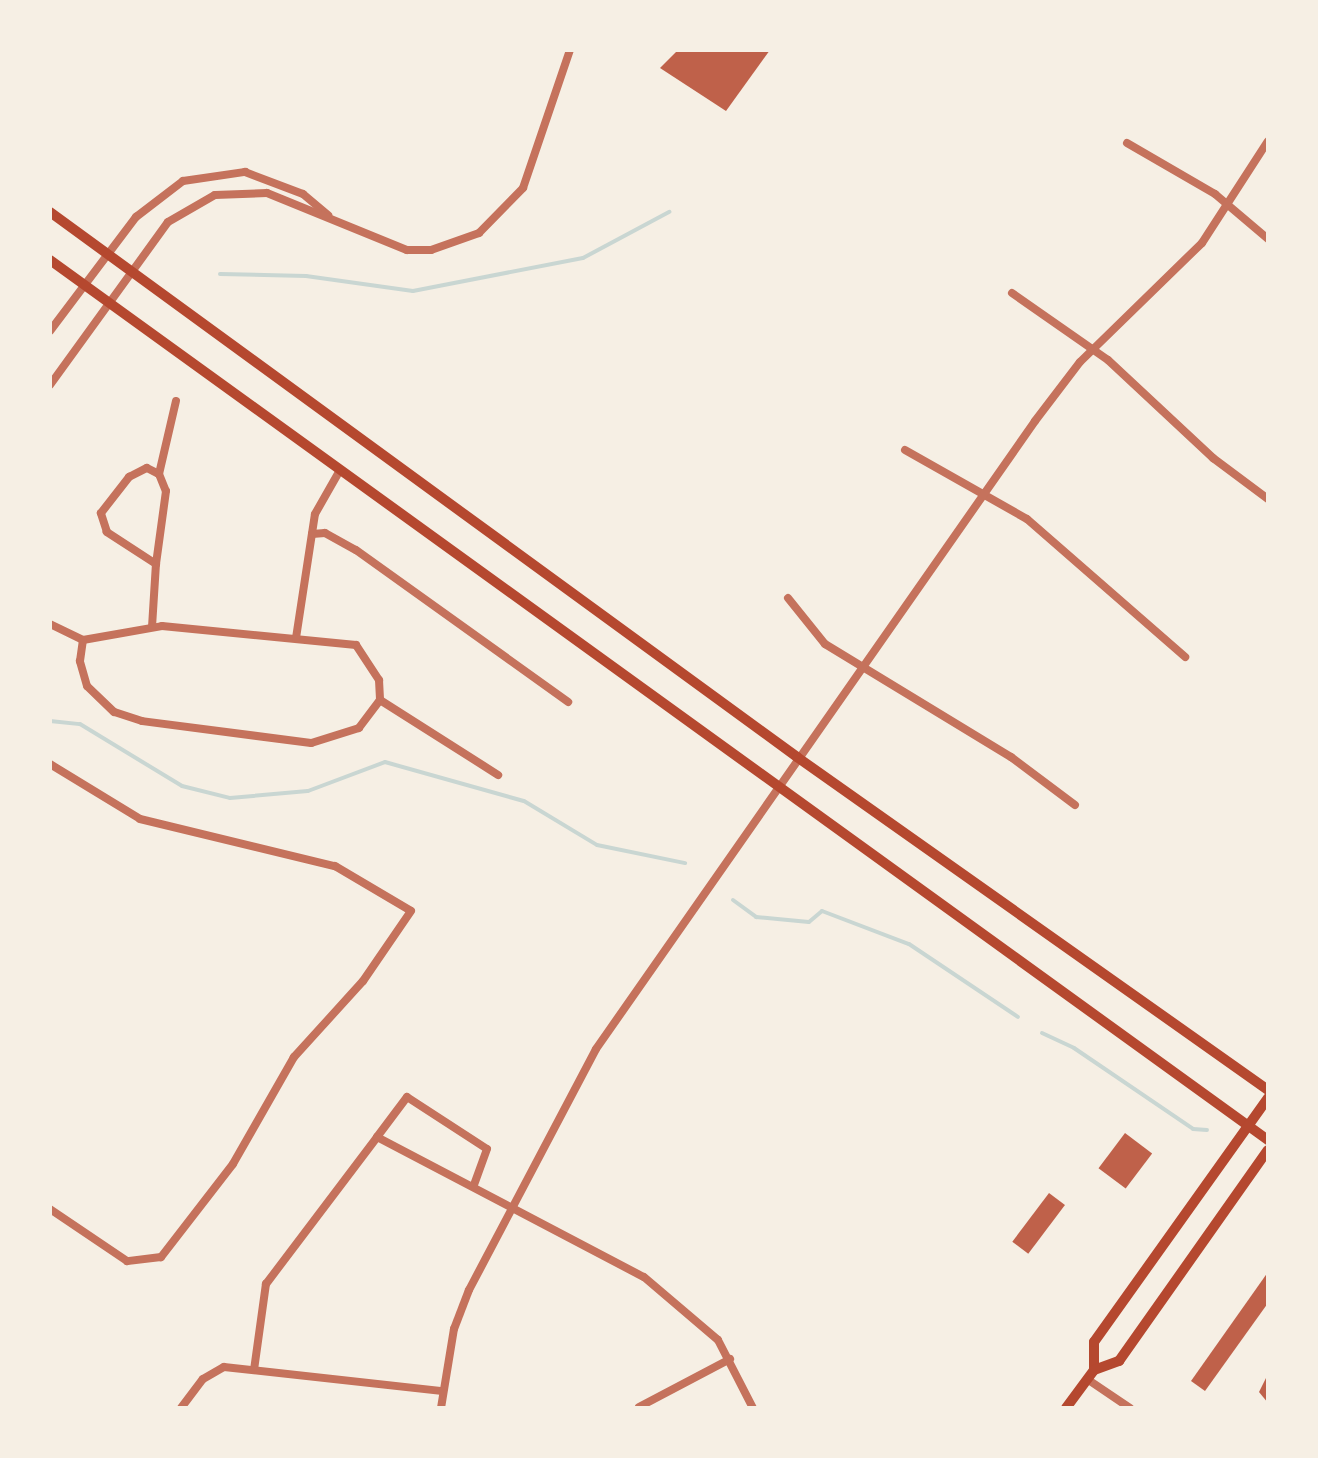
<!DOCTYPE html>
<html>
<head>
<meta charset="utf-8">
<style>
  body { margin:0 }
  #map { position:relative; width:1318px; height:1458px; overflow:hidden; background:#f6efe4; font-family:Cabin,sans-serif }
  div>[style] { position:absolute }
  .stream>* { height:4px; margin:-2px; padding:0 2px; transform-origin:2px; border-radius:2px; background:#c9d6d2 }
  .building>* { inset:0; background:#bf614a; transform-origin:0 0 }
  .minor>* { height:8px; margin:-4px; padding:0 4px; transform-origin:4px; border-radius:4px; background:#c5725c }
  .secondary>* { height:10px; margin:-5px; padding:0 5px; transform-origin:5px; border-radius:5px; background:#b5482f }
  span { translate:-50% -50%; white-space:nowrap; text-align:center; line-height:1.15; -webkit-text-stroke:8px #f6efe4; paint-order:stroke }
  .frame { position:absolute; inset:0; border:52px solid #f6efe4; pointer-events:none }
</style>
</head>
<body>
<div id="map">
  <div class="stream">
    <div style="left:220px;top:274px;width:86px;rotate:1.3deg"></div>
    <div style="left:306px;top:276px;width:108px;rotate:8deg"></div>
    <div style="left:413px;top:291px;width:173px;rotate:-11deg"></div>
    <div style="left:583px;top:258px;width:98px;rotate:-28.1deg"></div>
    <div style="left:50px;top:721px;width:30px;rotate:6deg"></div>
    <div style="left:80px;top:724px;width:119px;rotate:31.3deg"></div>
    <div style="left:182px;top:786px;width:49px;rotate:14deg"></div>
    <div style="left:230px;top:798px;width:78px;rotate:-5.1deg"></div>
    <div style="left:308px;top:791px;width:82px;rotate:-20.6deg"></div>
    <div style="left:385px;top:762px;width:144px;rotate:15.7deg"></div>
    <div style="left:524px;top:801px;width:85px;rotate:31.1deg"></div>
    <div style="left:597px;top:845px;width:90px;rotate:11.6deg"></div>
    <div style="left:733px;top:900px;width:29px;rotate:36deg"></div>
    <div style="left:756px;top:917px;width:53px;rotate:5.4deg"></div>
    <div style="left:809px;top:922px;width:17px;rotate:-40deg"></div>
    <div style="left:822px;top:911px;width:93px;rotate:20.8deg"></div>
    <div style="left:909px;top:944px;width:131px;rotate:33.8deg"></div>
    <div style="left:1042px;top:1033px;width:35px;rotate:25deg"></div>
    <div style="left:1074px;top:1048px;width:144px;rotate:34.2deg"></div>
    <div style="left:1193px;top:1129px;width:14px;rotate:4deg"></div>
  </div>
  <div class="building">
    <div style="clip-path:polygon(678px 50px,770px 50px,726px 111px,660px 68px)"></div>
    <div style="left:1125px;top:1133px;width:34px;height:44px;rotate:37deg"></div>
    <div style="left:1049px;top:1193px;width:20px;height:61px;rotate:37deg"></div>
    <div style="clip-path:polygon(1268px 1272px,1268px 1303px,1205px 1391px,1191px 1381px)"></div>
    <div style="clip-path:polygon(1268px 1374px,1268px 1403px,1259px 1392px)"></div>
  </div>
  <div class="minor">
    <div style="left:1127px;top:143px;width:102px;rotate:30.1deg"></div>
    <div style="left:1215px;top:194px;width:70px;rotate:40.3deg"></div>
    <div style="left:1012px;top:293px;width:117px;rotate:34.9deg"></div>
    <div style="left:1108px;top:360px;width:144px;rotate:43deg"></div>
    <div style="left:1213px;top:458px;width:69px;rotate:36.7deg"></div>
    <div style="left:50px;top:331px;width:143px;rotate:-53deg"></div>
    <div style="left:136px;top:217px;width:59px;rotate:-37.5deg"></div>
    <div style="left:183px;top:181px;width:63px;rotate:-8.3deg"></div>
    <div style="left:245px;top:172px;width:62px;rotate:20.8deg"></div>
    <div style="left:303px;top:194px;width:33px;rotate:40deg"></div>
    <div style="left:50px;top:385px;width:201px;rotate:-54.1deg"></div>
    <div style="left:168px;top:222px;width:54px;rotate:-29.9deg"></div>
    <div style="left:215px;top:195px;width:52px;rotate:-2.2deg"></div>
    <div style="left:267px;top:193px;width:151px;rotate:22.2deg"></div>
    <div style="left:407px;top:250px;width:24px"></div>
    <div style="left:431px;top:250px;width:51px;rotate:-19.5deg"></div>
    <div style="left:479px;top:233px;width:63px;rotate:-45.6deg"></div>
    <div style="left:523px;top:188px;width:146px;rotate:-71.2deg"></div>
    <div style="left:905px;top:450px;width:140px;rotate:29.5deg"></div>
    <div style="left:1027px;top:519px;width:210px;rotate:41.1deg"></div>
    <div style="left:159px;top:474px;width:75px;rotate:-76.9deg"></div>
    <div style="left:312px;top:534px;width:13px;rotate:-4deg"></div>
    <div style="left:325px;top:533px;width:35px;rotate:29deg"></div>
    <div style="left:356px;top:550px;width:261px;rotate:35.6deg"></div>
    <div style="left:788px;top:598px;width:59px;rotate:51.2deg"></div>
    <div style="left:825px;top:644px;width:218px;rotate:31.3deg"></div>
    <div style="left:1011px;top:757px;width:80px;rotate:36.9deg"></div>
    <div style="left:50px;top:624px;width:37px;rotate:26deg"></div>
    <div style="left:83px;top:640px;width:80px;rotate:-10deg"></div>
    <div style="left:162px;top:626px;width:195px;rotate:5.6deg"></div>
    <div style="left:356px;top:645px;width:42px;rotate:56.7deg"></div>
    <div style="left:379px;top:680px;width:20px;rotate:87deg"></div>
    <div style="left:380px;top:700px;width:35px;rotate:127deg"></div>
    <div style="left:359px;top:728px;width:50px;rotate:162.6deg"></div>
    <div style="left:311px;top:743px;width:170px;rotate:-172.6deg"></div>
    <div style="left:142px;top:721px;width:29px;rotate:-162deg"></div>
    <div style="left:114px;top:712px;width:37px;rotate:-136deg"></div>
    <div style="left:87px;top:686px;width:26px;rotate:-106deg"></div>
    <div style="left:80px;top:661px;width:21px;rotate:-82deg"></div>
    <div style="left:152px;top:627px;width:63px;rotate:-86.4deg"></div>
    <div style="left:156px;top:564px;width:59px;rotate:-146.9deg"></div>
    <div style="left:107px;top:532px;width:20px;rotate:-108deg"></div>
    <div style="left:101px;top:513px;width:46px;rotate:-52.1deg"></div>
    <div style="left:129px;top:477px;width:20px;rotate:-27deg"></div>
    <div style="left:147px;top:468px;width:13px;rotate:27deg"></div>
    <div style="left:159px;top:474px;width:18px;rotate:68deg"></div>
    <div style="left:166px;top:491px;width:74px;rotate:97.8deg"></div>
    <div style="left:296px;top:638px;width:125px;rotate:-81.3deg"></div>
    <div style="left:315px;top:514px;width:51px;rotate:-60.4deg"></div>
    <div style="left:380px;top:700px;width:140px;rotate:32.4deg"></div>
    <div style="left:50px;top:764px;width:105px;rotate:31.4deg"></div>
    <div style="left:140px;top:819px;width:201px;rotate:13.6deg"></div>
    <div style="left:335px;top:866px;width:88px;rotate:30.6deg"></div>
    <div style="left:411px;top:911px;width:85px;rotate:124.4deg"></div>
    <div style="left:363px;top:981px;width:103px;rotate:132.2deg"></div>
    <div style="left:294px;top:1057px;width:123px;rotate:119.7deg"></div>
    <div style="left:233px;top:1164px;width:118px;rotate:127.7deg"></div>
    <div style="left:161px;top:1257px;width:34px;rotate:173deg"></div>
    <div style="left:127px;top:1261px;width:93px;rotate:-146deg"></div>
    <div style="left:377px;top:1137px;width:50px;rotate:-53.1deg"></div>
    <div style="left:407px;top:1097px;width:95px;rotate:33deg"></div>
    <div style="left:487px;top:1149px;width:37px;rotate:110deg"></div>
    <div style="left:254px;top:1370px;width:87px;rotate:-82.1deg"></div>
    <div style="left:266px;top:1284px;width:184px;rotate:-52.9deg"></div>
    <div style="left:377px;top:1137px;width:301px;rotate:27.7deg"></div>
    <div style="left:644px;top:1277px;width:97px;rotate:40.4deg"></div>
    <div style="left:718px;top:1340px;width:76px;rotate:62.8deg"></div>
    <div style="left:1087px;top:1379px;width:52px;rotate:34deg"></div>
    <div style="left:639px;top:1407px;width:103px;rotate:-27.8deg"></div>
    <div style="left:181px;top:1408px;width:36px;rotate:-53deg"></div>
    <div style="left:203px;top:1379px;width:24px;rotate:-30deg"></div>
    <div style="left:224px;top:1367px;width:220px;rotate:6.3deg"></div>
    <div style="left:441px;top:1408px;width:80px;rotate:-80.7deg"></div>
    <div style="left:454px;top:1329px;width:42px;rotate:-69deg"></div>
    <div style="left:469px;top:1290px;width:272px;rotate:-62.2deg"></div>
    <div style="left:596px;top:1049px;width:766px;rotate:-55.04deg"></div>
    <div style="left:1035px;top:421px;width:74px;rotate:-52.7deg"></div>
    <div style="left:1080px;top:362px;width:170px;rotate:-44.3deg"></div>
    <div style="left:1202px;top:243px;width:121px;rotate:-57.1deg"></div>
  </div>
  <div class="secondary">
    <div style="left:50px;top:212px;width:925px;rotate:36.11deg"></div>
    <div style="left:797px;top:757px;width:577px;rotate:35.26deg"></div>
    <div style="left:50px;top:260px;width:1503px;rotate:35.85deg"></div>
    <div style="left:1094px;top:1370px;width:28px;rotate:-90deg"></div>
    <div style="left:1094px;top:1342px;width:300px;rotate:-54.5deg"></div>
    <div style="left:1066px;top:1408px;width:47px;rotate:-53.6deg"></div>
    <div style="left:1094px;top:1370px;width:27px;rotate:-20deg"></div>
    <div style="left:1119px;top:1361px;width:258px;rotate:-54.8deg"></div>
  </div>
  <div class="frame"></div>
</div>
</body>
</html>
